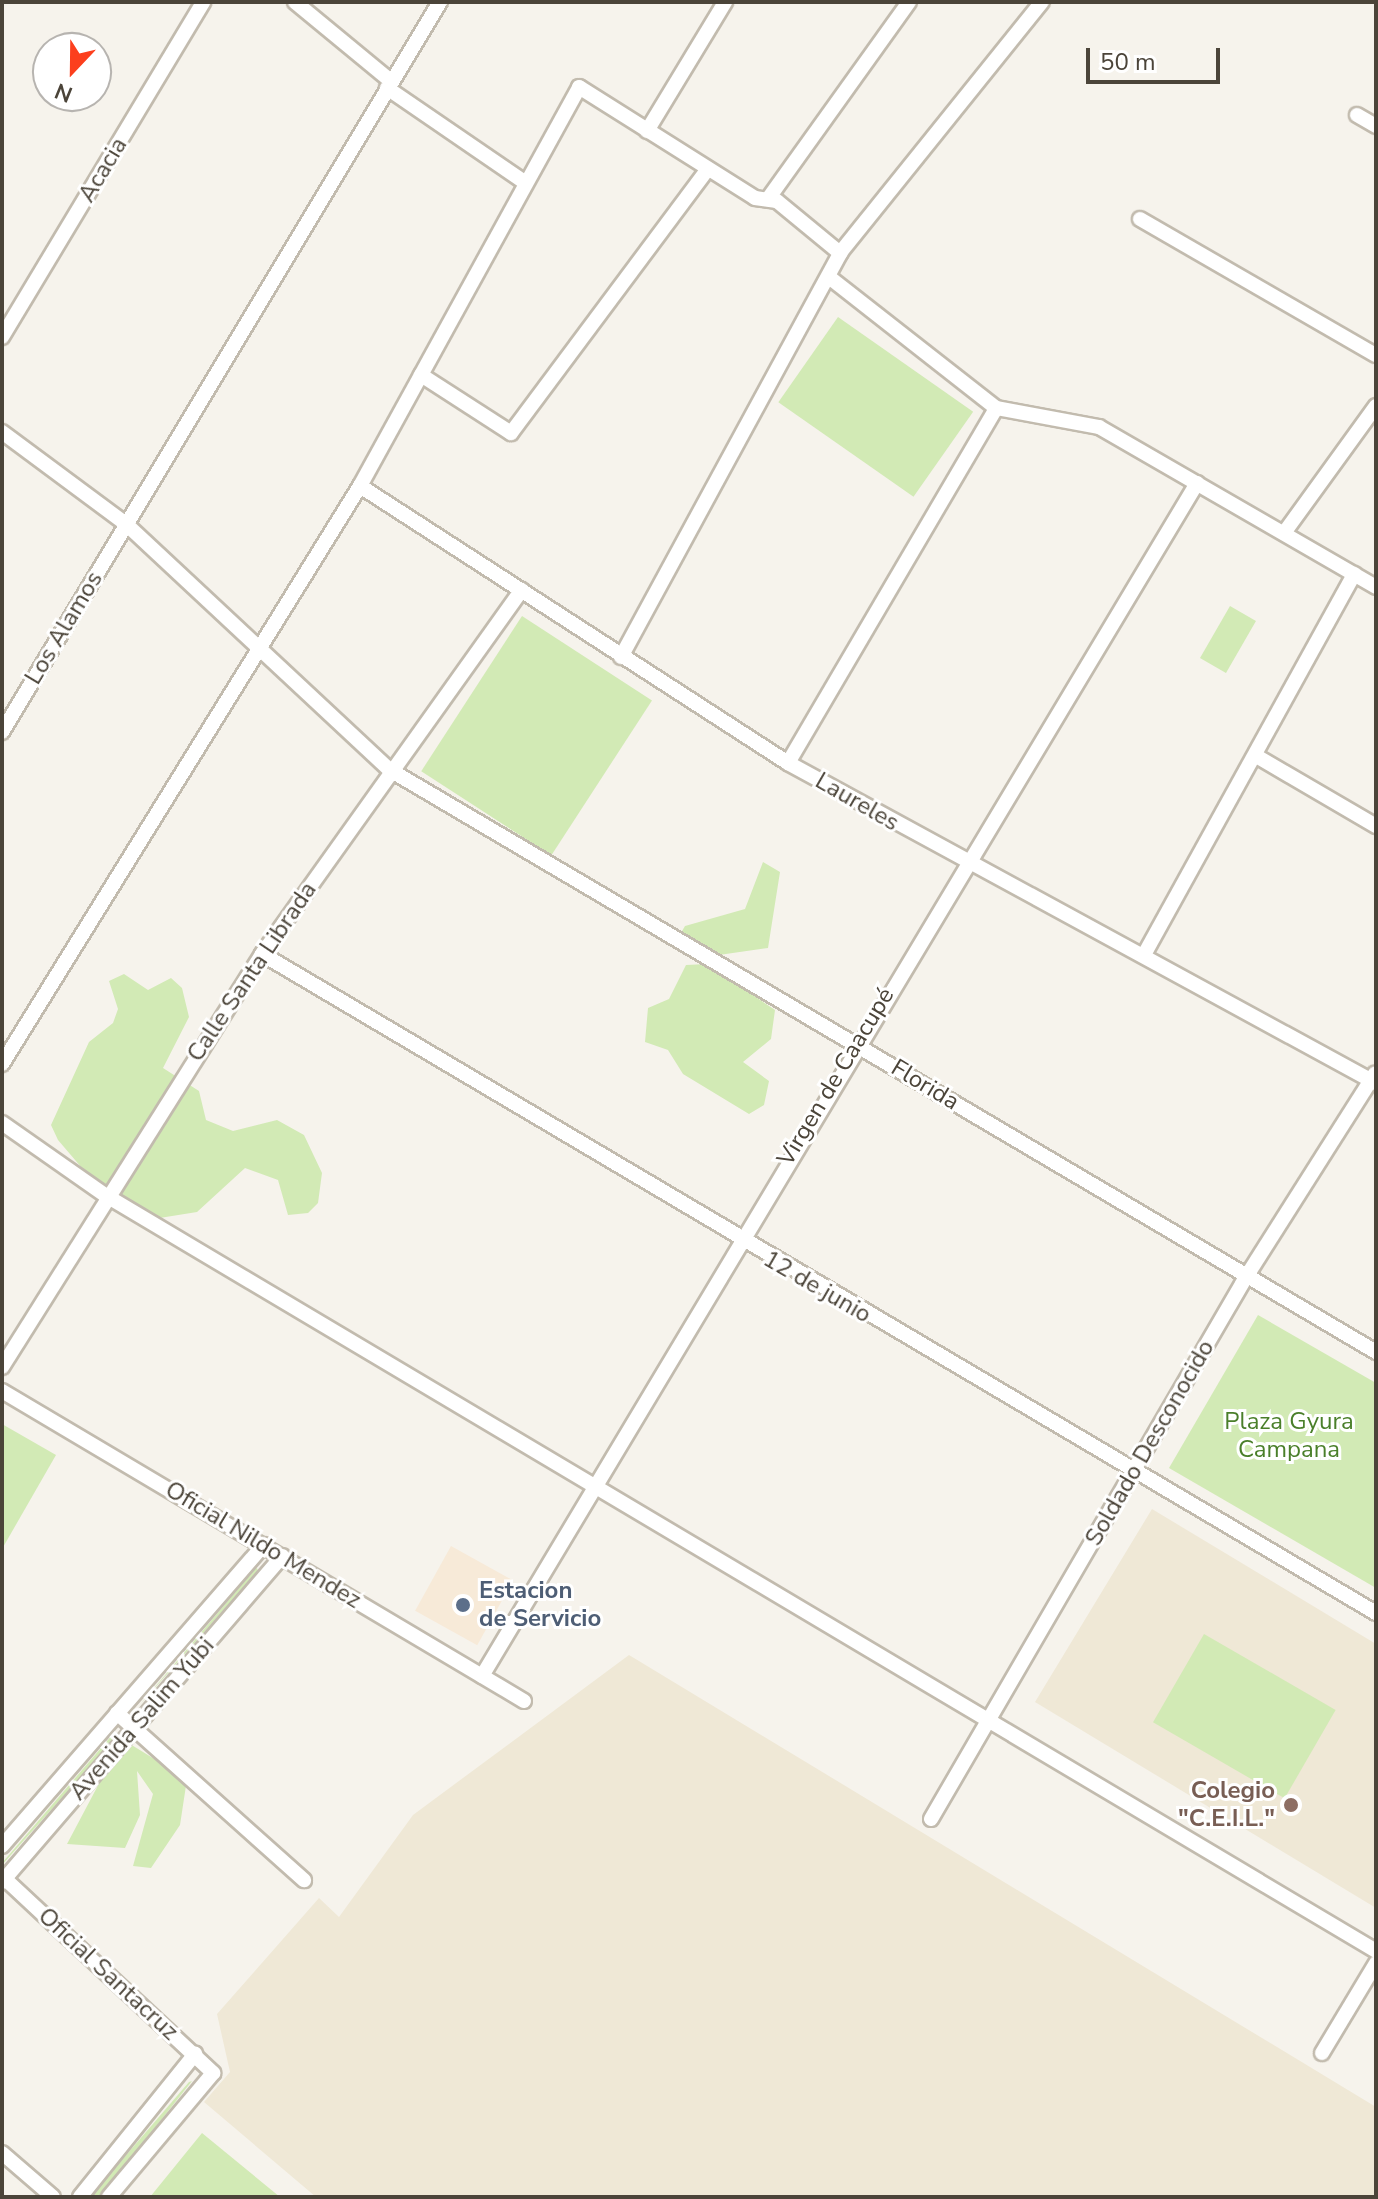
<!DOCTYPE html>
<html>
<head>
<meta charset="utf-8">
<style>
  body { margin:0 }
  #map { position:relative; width:1378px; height:2199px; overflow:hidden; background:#f6f3ec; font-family:"Nunito Sans",sans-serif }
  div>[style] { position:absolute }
  .commercial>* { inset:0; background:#f7ead8; transform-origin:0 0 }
  .education>* { inset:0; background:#efe8d6 }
  .green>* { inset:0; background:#d2eab5; transform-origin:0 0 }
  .roads { filter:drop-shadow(2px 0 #c2bbae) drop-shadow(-2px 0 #c2bbae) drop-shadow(0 2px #c2bbae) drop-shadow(0 -2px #c2bbae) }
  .minor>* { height:14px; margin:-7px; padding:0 7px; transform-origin:7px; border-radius:7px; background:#fff }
  .dots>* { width:22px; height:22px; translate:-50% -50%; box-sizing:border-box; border:4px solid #fff; border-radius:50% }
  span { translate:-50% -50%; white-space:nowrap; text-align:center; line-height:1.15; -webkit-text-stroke:6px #fff; paint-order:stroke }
  .street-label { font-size:24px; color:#4b4439 }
  .park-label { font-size:24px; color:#4a7f2a }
  .service-label { font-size:24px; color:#4e5e75; font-weight:700 }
  .left { translate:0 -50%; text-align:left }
  .education-label { font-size:24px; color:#785e54; font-weight:700 }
  .right { translate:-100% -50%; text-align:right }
  .frame { position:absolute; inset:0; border:4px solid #4b4439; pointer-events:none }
  .north { position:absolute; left:32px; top:32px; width:80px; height:80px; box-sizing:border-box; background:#fff; border:2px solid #b7b4b0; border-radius:50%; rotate:202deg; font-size:22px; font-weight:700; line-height:32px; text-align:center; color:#4b4439 }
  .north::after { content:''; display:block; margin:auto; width:28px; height:36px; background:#fc3f1d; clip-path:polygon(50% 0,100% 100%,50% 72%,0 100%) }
  .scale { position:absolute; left:1086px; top:48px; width:134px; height:36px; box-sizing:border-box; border:4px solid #4b4439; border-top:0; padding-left:10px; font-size:24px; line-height:28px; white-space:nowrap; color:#4b4439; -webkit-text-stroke:6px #fff; paint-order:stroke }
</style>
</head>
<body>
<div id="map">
  <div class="commercial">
    <div style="left:451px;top:1546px;width:71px;height:74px;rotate:29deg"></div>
  </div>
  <div class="education">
    <div style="clip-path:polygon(1152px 1509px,1376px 1644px,1376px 1908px,1035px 1702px)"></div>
    <div style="clip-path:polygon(629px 1655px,1376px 2107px,1376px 2197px,316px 2197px,204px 2102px,230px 2072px,217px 2014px,319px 1898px,339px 1917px,413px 1815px)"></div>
  </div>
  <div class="green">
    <div style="left:838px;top:317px;width:165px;height:104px;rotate:35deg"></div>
    <div style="left:1230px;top:606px;width:30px;height:60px;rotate:30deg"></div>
    <div style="left:522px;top:616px;width:155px;height:185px;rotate:33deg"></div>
    <div style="clip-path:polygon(763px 862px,780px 872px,768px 948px,698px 958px,678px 938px,685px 926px,745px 909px)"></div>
    <div style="clip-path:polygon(707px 964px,775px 1010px,771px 1039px,743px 1062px,769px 1081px,764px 1105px,749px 1114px,683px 1074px,668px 1050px,645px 1042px,648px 1008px,669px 999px,686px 965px)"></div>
    <div style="clip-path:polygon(124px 974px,148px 990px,171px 978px,182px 988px,189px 1017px,163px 1068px,199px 1091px,206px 1120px,233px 1131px,277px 1120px,304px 1135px,322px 1173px,318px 1203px,308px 1213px,288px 1215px,278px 1180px,245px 1168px,197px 1212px,147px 1220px,105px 1195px,58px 1140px,51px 1125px,89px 1042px,113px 1023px,118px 1009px,109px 981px)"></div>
    <div style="clip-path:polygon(1258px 1315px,1376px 1383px,1376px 1588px,1169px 1468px)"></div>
    <div style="clip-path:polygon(2px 1424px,56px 1455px,2px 1549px)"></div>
    <div style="clip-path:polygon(257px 1568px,258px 1571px,138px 1707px,255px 1569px)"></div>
    <div style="left:1204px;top:1634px;width:152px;height:102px;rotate:30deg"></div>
    <div style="clip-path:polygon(113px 1734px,116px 1737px,2px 1865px,2px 1863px)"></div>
    <div style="clip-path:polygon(130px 1744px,187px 1779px,180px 1825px,151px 1868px,133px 1866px,153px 1794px,137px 1771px,140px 1815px,125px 1848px,67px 1844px,112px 1759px)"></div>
    <div style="clip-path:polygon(192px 2081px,100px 2197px,90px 2197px,189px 2082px)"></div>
    <div style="clip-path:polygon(202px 2133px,280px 2197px,150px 2197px)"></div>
  </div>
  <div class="roads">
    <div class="minor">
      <div style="left:295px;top:2px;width:124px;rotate:39.5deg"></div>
      <div style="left:387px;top:88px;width:168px;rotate:34.4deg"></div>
      <div style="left:1357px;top:115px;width:22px;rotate:30deg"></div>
      <div style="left:647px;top:131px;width:151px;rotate:-58.8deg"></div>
      <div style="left:768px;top:199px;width:242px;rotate:-54.4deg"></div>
      <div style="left:1140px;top:219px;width:272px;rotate:30deg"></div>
      <div style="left:829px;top:277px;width:212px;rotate:38.1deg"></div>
      <div style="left:996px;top:408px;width:105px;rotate:10.5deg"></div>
      <div style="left:1099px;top:427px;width:320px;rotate:30deg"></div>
      <div style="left:2px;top:337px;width:391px;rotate:-59deg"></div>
      <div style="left:421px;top:375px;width:107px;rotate:32.8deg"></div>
      <div style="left:511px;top:433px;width:329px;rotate:-53.3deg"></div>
      <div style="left:2px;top:432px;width:156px;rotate:36.6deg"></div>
      <div style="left:127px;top:525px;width:359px;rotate:43deg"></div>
      <div style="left:390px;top:770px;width:1145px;rotate:30.55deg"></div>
      <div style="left:360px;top:486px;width:510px;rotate:32.91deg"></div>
      <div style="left:788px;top:763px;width:669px;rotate:28.56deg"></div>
      <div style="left:1284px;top:533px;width:157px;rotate:-54.1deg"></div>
      <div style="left:621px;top:657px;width:460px;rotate:-61.5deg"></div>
      <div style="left:840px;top:253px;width:322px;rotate:-51.2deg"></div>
      <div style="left:2px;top:732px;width:851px;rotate:-59.04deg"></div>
      <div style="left:1258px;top:757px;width:137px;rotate:30.3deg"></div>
      <div style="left:788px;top:763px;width:411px;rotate:-59.6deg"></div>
      <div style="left:1145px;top:953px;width:433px;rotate:-61.1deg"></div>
      <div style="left:262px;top:954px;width:1294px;rotate:30.61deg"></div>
      <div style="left:2px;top:1064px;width:680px;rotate:-58.23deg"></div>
      <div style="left:360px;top:486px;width:455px;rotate:-61.2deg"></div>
      <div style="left:579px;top:87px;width:208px;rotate:32.2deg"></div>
      <div style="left:755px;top:198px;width:22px;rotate:8deg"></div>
      <div style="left:777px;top:201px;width:82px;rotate:39.5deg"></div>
      <div style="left:2px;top:1123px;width:126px;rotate:35deg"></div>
      <div style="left:105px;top:1195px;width:1479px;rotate:30.74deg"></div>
      <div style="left:2px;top:1367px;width:488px;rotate:-57.8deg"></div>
      <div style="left:262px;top:954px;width:447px;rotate:-54.5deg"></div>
      <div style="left:2px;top:1391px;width:607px;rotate:30.7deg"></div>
      <div style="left:482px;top:1676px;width:1391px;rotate:-59.06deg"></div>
      <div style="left:117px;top:1713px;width:251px;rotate:41.8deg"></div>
      <div style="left:931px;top:1819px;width:627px;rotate:-59.84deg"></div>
      <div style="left:1246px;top:1277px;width:241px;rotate:-57.6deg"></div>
      <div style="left:2px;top:1846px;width:399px;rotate:-49deg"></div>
      <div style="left:2px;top:1876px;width:289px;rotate:43deg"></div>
      <div style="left:213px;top:2073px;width:162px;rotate:130deg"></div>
      <div style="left:2px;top:1882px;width:430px;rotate:-49.3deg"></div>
      <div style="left:1322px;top:2053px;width:105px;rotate:-59deg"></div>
      <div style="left:2px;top:2153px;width:67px;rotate:40.8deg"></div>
      <div style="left:80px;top:2197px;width:184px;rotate:-51.2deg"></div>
    </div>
  </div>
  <div class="dots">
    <div style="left:463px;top:1605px;background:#5c6f8a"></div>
    <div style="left:1291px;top:1805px;background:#8d6e63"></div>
  </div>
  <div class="street-label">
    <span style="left:103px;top:170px;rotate:-59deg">Acacia</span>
    <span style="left:64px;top:628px;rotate:-59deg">Los Alamos</span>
    <span style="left:857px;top:802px;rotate:30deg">Laureles</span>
    <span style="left:252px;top:972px;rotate:-56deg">Calle Santa Librada</span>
    <span style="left:836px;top:1077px;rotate:-59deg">Virgen de Caacupé</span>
    <span style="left:925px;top:1085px;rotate:31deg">Florida</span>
    <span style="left:817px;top:1287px;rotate:30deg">12 de junio</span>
    <span style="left:1150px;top:1443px;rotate:-60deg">Soldado Desconocido</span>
    <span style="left:263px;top:1545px;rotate:31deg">Oficial Nildo Mendez</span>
    <span style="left:142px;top:1719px;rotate:-49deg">Avenida Salim Yubi</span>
    <span style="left:108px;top:1974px;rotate:43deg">Oficial Santacruz</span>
  </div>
  <div class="park-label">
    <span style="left:1289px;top:1436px">Plaza Gyura<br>Campana</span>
  </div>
  <div class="service-label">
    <span class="left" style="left:479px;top:1605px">Estacion<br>de Servicio</span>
  </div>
  <div class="education-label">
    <span class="right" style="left:1275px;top:1805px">Colegio<br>"C.E.I.L."</span>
  </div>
  <div class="frame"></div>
  <div class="north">N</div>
  <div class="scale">50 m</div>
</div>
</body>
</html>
